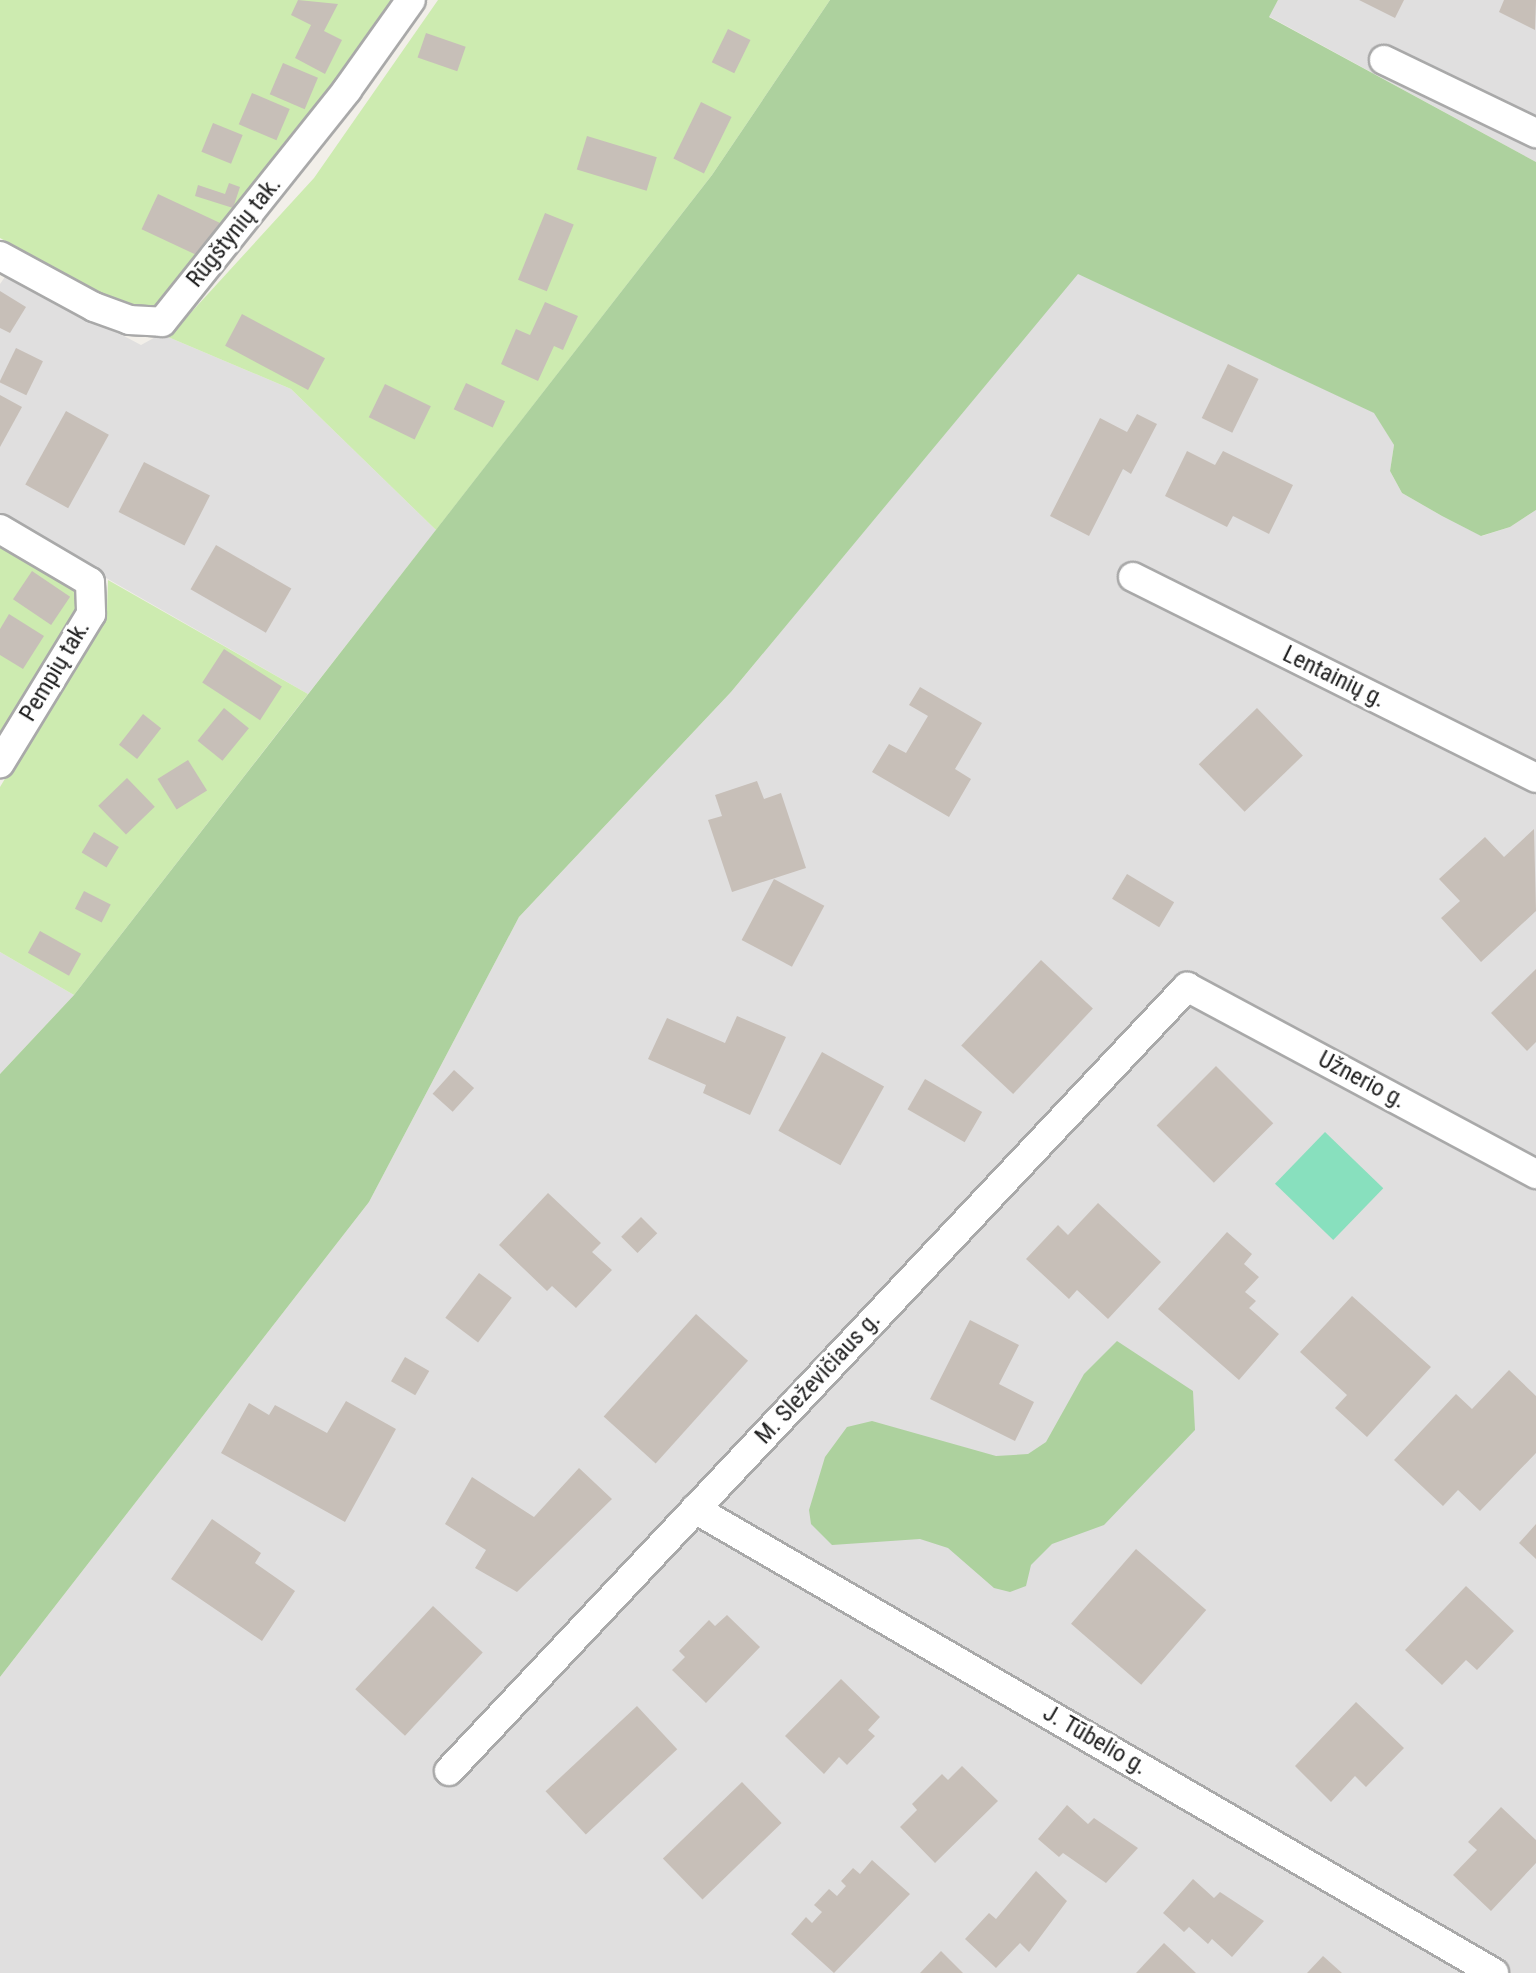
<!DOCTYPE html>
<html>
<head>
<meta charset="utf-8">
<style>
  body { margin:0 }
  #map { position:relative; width:1536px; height:1973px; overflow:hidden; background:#f2efe9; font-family:"Roboto Condensed",sans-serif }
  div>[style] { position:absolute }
  .residential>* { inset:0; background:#e0dfdf }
  .grass>* { inset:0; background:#cdebb0 }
  .forest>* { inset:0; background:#add19e }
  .pitch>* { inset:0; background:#88e0be; transform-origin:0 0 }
  .building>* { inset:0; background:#c7bfb8; transform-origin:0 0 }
  .roads { filter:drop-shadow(2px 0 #a9a9a9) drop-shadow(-2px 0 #a9a9a9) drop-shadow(0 2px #a9a9a9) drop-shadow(0 -2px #a9a9a9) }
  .minor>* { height:28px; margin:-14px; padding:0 14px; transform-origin:14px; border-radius:14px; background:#fff }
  span { translate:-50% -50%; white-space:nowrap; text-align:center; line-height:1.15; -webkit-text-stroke:6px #fff; paint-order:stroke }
  .street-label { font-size:24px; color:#222 }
</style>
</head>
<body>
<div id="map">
  <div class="residential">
    <div style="clip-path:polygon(1278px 0,1536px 0,1536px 162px,1268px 16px)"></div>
    <div style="clip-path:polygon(1078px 273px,1375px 413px,1394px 445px,1390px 471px,1402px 493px,1442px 516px,1482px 536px,1510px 527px,1536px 510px,1536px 1973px,0 1973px,0 1677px,369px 1202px,519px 917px,731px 692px)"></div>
    <div style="clip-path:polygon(7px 274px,141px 345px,161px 334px,291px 389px,436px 530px,308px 694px,0 517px,0 284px)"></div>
    <div style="clip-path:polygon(0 952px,74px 995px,0 1074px)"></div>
  </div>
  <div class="grass">
    <div style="clip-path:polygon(0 0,396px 0,168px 302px,147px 311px,127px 308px,0 238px)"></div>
    <div style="clip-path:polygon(438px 0,830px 0,712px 175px,436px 530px,291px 389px,161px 334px,175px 330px,314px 178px)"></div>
    <div style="clip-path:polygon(0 541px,82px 585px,83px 608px,0 737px)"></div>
    <div style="clip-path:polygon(108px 580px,308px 694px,74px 995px,0 952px,0 787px,107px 609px)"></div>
  </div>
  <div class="forest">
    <div style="clip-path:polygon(830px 0,1278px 0,1269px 17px,1536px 162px,1536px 510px,1510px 527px,1481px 536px,1442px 516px,1402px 493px,1390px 471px,1394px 445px,1374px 413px,1078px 274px,731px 692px,519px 917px,369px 1202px,0 1677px,0 1074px,74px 995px,712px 175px)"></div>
    <div style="clip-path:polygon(1117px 1341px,1193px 1391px,1195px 1430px,1104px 1525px,1052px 1544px,1031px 1565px,1026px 1586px,1010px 1592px,994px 1588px,948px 1548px,920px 1539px,832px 1545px,811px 1524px,809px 1510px,825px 1457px,847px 1427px,872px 1421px,996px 1456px,1028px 1454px,1046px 1442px,1084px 1374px)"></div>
  </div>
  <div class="pitch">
    <div style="left:1325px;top:1132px;width:81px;height:72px;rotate:44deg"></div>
  </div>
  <div class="building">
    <div style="clip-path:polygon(298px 0,338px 4px,324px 31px,342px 40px,325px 74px,295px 58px,311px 25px,291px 15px)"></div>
    <div style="clip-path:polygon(1359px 0,1404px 0,1395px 18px)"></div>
    <div style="clip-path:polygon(1504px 0,1536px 0,1535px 30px,1499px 12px)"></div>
    <div style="left:728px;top:29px;width:25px;height:37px;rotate:26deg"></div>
    <div style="left:426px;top:33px;width:42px;height:26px;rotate:19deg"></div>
    <div style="left:283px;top:63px;width:38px;height:34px;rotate:23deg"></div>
    <div style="left:252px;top:93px;width:41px;height:34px;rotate:23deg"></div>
    <div style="left:701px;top:102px;width:34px;height:63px;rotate:26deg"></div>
    <div style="left:213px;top:123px;width:32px;height:31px;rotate:22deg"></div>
    <div style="left:587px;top:136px;width:73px;height:35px;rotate:17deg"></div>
    <div style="clip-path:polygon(229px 183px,240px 187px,233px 208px,195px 196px,198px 185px,225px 194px)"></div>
    <div style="left:158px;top:194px;width:68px;height:39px;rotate:25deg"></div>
    <div style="left:545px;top:213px;width:31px;height:72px;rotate:22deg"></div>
    <div style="clip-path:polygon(0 291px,26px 307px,10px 333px,0 328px)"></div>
    <div style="clip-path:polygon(545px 302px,578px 316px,563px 350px,554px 346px,538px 381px,501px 364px,516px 329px,530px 335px)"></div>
    <div style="left:242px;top:314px;width:94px;height:36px;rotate:28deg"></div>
    <div style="left:16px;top:348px;width:30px;height:38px;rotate:26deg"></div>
    <div style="left:1228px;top:364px;width:34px;height:60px;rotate:26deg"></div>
    <div style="left:466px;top:383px;width:43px;height:29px;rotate:25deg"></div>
    <div style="left:385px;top:384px;width:51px;height:37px;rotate:26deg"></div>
    <div style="clip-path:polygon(0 395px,22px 407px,0 447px)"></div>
    <div style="left:66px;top:411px;width:49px;height:84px;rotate:29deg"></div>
    <div style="clip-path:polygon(1137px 414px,1157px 424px,1131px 474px,1123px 469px,1089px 536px,1050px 516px,1100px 418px,1127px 432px)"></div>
    <div style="clip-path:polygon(1187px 451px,1215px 465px,1223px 451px,1293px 485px,1269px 534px,1233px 516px,1227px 527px,1165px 496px)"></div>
    <div style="left:144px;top:462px;width:74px;height:56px;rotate:27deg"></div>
    <div style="left:216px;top:545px;width:87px;height:51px;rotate:30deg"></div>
    <div style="left:32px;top:571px;width:46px;height:34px;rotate:34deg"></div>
    <div style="clip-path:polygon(9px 614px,44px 636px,23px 669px,0 655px,0 629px)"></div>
    <div style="left:224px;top:649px;width:69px;height:40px;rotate:33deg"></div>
    <div style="clip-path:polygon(920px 687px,982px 723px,955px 769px,971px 779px,949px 817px,872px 772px,889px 744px,906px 753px,928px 716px,909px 705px)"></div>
    <div style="left:224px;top:708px;width:32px;height:42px;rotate:39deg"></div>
    <div style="left:1257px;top:708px;width:66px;height:81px;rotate:46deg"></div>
    <div style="left:143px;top:714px;width:23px;height:39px;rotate:38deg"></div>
    <div style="left:188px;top:760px;width:36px;height:36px;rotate:58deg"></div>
    <div style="left:127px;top:778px;width:40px;height:40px;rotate:46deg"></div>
    <div style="clip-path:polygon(757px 781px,764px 799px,781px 793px,806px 868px,732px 892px,708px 820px,722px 816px,715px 795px)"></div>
    <div style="clip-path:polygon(1534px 829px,1536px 911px,1481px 962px,1441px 918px,1460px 901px,1439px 879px,1485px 837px,1504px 857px)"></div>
    <div style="left:94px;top:832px;width:29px;height:24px;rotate:31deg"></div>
    <div style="left:1127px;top:874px;width:55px;height:29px;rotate:31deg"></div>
    <div style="left:774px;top:879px;width:57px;height:69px;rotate:28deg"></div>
    <div style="left:84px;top:891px;width:30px;height:20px;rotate:27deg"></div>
    <div style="left:40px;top:931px;width:47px;height:25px;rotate:29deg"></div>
    <div style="left:1041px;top:960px;width:71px;height:117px;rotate:43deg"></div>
    <div style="clip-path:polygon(1536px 969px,1536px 1042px,1527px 1051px,1491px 1013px)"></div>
    <div style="clip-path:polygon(737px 1016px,786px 1037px,750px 1115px,703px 1093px,706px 1085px,648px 1059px,667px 1018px,725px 1043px)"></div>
    <div style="left:822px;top:1052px;width:71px;height:90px;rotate:29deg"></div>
    <div style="left:1216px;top:1066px;width:81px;height:84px;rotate:45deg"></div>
    <div style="left:454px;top:1070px;width:27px;height:32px;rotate:42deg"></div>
    <div style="left:925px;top:1079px;width:66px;height:35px;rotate:30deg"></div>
    <div style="clip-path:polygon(548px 1193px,601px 1243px,592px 1252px,612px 1270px,576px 1308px,552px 1286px,547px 1291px,499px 1245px)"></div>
    <div style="clip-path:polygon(1098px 1203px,1161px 1262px,1108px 1319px,1077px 1290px,1069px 1299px,1026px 1259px,1058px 1225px,1068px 1235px)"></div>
    <div style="left:641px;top:1217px;width:23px;height:28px;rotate:45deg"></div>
    <div style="clip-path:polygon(1227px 1232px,1252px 1254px,1244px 1264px,1259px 1277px,1245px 1292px,1256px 1301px,1249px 1308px,1279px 1334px,1239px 1380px,1158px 1309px)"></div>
    <div style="left:479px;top:1273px;width:41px;height:56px;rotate:37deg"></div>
    <div style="clip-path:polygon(1352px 1296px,1431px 1367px,1367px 1437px,1335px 1408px,1347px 1395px,1300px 1352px)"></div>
    <div style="left:696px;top:1314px;width:70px;height:138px;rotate:42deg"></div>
    <div style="clip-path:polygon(970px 1320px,1019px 1345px,999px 1384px,1034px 1402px,1015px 1441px,930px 1399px)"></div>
    <div style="left:405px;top:1357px;width:28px;height:28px;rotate:30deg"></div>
    <div style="clip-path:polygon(1509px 1370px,1536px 1396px,1536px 1453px,1480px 1511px,1458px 1490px,1443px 1506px,1394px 1460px,1456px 1394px,1472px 1409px)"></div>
    <div style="clip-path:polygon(346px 1401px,396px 1429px,345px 1522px,221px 1453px,249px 1403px,269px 1415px,275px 1405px,327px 1433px)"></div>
    <div style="clip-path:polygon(579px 1468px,612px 1499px,517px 1592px,475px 1568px,486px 1550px,445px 1524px,472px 1477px,534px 1517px)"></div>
    <div style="clip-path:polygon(212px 1519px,261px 1553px,255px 1563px,295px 1591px,262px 1641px,171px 1579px)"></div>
    <div style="clip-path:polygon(1536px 1524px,1536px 1559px,1519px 1543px)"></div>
    <div style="left:1136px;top:1549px;width:93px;height:99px;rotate:41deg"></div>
    <div style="clip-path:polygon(1466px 1586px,1514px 1631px,1477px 1670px,1466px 1660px,1442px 1685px,1405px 1650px)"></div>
    <div style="left:433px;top:1606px;width:68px;height:114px;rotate:43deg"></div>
    <div style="clip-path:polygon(727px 1615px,760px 1647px,706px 1703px,672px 1670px,685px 1657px,679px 1651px,709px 1620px,715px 1626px)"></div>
    <div style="clip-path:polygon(841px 1679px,880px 1717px,868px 1730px,875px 1736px,847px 1765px,839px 1757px,824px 1774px,785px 1736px)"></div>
    <div style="clip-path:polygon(1356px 1702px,1404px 1748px,1366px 1787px,1355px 1776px,1331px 1802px,1295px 1766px)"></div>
    <div style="left:637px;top:1706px;width:59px;height:125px;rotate:47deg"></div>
    <div style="clip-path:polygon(962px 1766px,998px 1801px,935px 1863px,900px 1827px,917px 1810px,912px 1804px,942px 1774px,948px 1780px)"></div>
    <div style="left:742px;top:1782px;width:57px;height:110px;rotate:46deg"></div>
    <div style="clip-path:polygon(1067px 1805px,1088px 1824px,1094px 1818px,1138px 1848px,1106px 1883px,1063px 1853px,1059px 1857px,1038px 1839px)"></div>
    <div style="clip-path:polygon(1501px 1807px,1536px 1840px,1536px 1863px,1491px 1911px,1453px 1875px,1477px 1850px,1468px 1842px)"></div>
    <div style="clip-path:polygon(872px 1860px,910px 1894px,834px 1973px,791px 1934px,806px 1917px,812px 1923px,822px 1912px,814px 1905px,829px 1889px,837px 1896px,846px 1886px,841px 1881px,853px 1868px,860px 1874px)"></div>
    <div style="clip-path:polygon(1036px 1871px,1067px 1901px,1029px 1952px,1020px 1943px,996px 1968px,965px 1939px,989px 1913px,996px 1919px)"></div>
    <div style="clip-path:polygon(1193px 1879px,1214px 1898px,1220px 1892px,1264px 1921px,1232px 1957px,1212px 1939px,1208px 1944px,1189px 1927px,1184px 1932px,1163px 1913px)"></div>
    <div style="clip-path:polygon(1164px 1943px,1196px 1973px,1136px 1973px)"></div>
    <div style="clip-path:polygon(941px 1951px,963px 1973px,920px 1973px)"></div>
    <div style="clip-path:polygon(1323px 1956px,1342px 1973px,1307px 1973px)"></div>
  </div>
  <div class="roads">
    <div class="minor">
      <div style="left:1384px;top:60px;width:169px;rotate:25.7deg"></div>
      <div style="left:0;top:256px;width:107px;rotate:28.5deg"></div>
      <div style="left:94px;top:307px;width:37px;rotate:20deg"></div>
      <div style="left:129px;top:320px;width:33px;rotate:3deg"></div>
      <div style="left:162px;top:322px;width:297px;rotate:-51.4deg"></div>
      <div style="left:347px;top:90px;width:110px;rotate:-54.6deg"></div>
      <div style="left:0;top:529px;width:104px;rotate:30.5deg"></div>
      <div style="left:90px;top:582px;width:32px;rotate:88deg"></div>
      <div style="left:91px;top:614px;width:175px;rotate:121.4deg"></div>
      <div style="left:1133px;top:577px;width:450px;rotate:26.5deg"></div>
      <div style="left:695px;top:1509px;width:924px;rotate:30.14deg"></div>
      <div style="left:449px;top:1771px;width:1077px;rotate:-46.73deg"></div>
      <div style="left:1187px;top:987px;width:396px;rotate:28.2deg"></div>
    </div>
  </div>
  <div class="street-label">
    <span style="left:234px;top:232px;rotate:-51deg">Rūgštynių tak.</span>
    <span style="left:55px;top:671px;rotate:-59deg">Pempių tak.</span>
    <span style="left:1334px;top:677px;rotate:26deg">Lentainių g.</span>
    <span style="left:1362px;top:1080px;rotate:28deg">Užnerio g.</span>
    <span style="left:818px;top:1378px;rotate:-47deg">M. Sleževičiaus g.</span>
    <span style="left:1095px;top:1740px;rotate:30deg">J. Tūbelio g.</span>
  </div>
</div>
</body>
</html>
